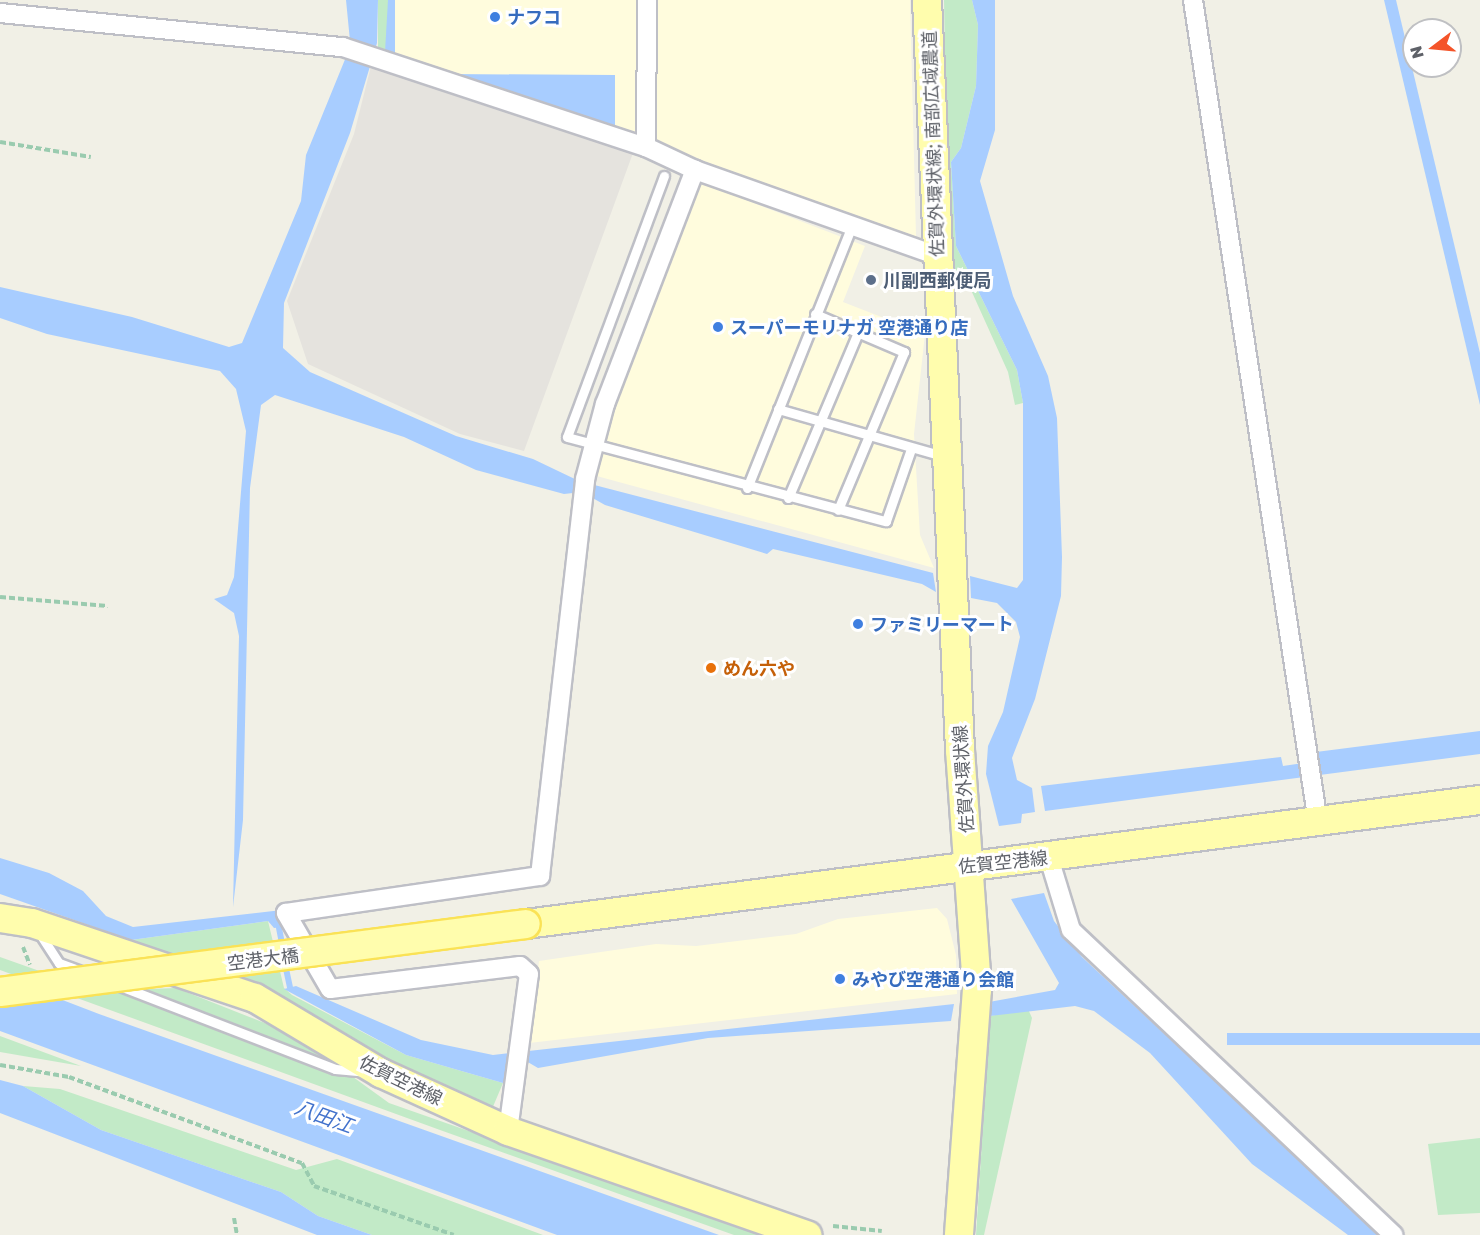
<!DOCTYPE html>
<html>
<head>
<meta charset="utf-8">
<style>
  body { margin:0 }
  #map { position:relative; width:1480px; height:1235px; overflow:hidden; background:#f1f0e6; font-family:"Golos Text","Noto Sans JP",sans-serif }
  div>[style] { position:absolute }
  .commercial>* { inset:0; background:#fffcdd }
  .industrial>* { inset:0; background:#e5e3de }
  .green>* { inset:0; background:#c2eac7; transform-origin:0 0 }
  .water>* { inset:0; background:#a8cdff; transform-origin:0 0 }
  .stream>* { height:6px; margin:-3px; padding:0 3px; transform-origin:3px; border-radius:3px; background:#a8cdff }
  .path>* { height:4px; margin-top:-2px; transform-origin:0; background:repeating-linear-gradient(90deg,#9acbaf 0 6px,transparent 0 9px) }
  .roads { filter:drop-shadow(2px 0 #bebfc6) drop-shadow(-2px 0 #bebfc6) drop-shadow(0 2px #bebfc6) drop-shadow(0 -2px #bebfc6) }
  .lane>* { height:9px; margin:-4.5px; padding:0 4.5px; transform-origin:4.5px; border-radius:4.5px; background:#fff }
  .street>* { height:18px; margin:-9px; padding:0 9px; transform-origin:9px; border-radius:9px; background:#fff }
  .primary>* { height:28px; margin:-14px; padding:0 14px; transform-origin:14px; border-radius:14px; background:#fffdad }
  .bridges { filter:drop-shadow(2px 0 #fae256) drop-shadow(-2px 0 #fae256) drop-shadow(0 2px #fae256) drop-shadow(0 -2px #fae256) }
  .primary-bridge>* { height:28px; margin:-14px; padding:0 14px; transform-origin:14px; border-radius:14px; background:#fffdad }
  .dots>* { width:16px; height:16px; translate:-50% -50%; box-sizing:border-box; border:3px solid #fff; border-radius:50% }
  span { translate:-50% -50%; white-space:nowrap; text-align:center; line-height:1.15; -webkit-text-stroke:6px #fff; paint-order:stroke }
  .shop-label { font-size:18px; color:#366cbe; font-weight:700 }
  .left { translate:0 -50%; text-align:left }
  .street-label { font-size:18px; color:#5e6168 }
  .service-label { font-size:18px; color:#4e5e75; font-weight:700 }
  .food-label { font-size:18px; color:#c56008; font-weight:700 }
  .water-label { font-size:20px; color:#4272cc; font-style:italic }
  .north { position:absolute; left:1402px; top:18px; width:60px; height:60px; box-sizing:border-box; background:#fff; border:2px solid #bfc0c3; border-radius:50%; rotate:254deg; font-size:16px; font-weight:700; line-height:24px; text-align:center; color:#5e6168 }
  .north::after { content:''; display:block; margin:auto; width:21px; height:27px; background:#f45429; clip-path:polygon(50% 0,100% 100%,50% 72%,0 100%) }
</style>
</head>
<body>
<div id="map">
  <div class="commercial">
    <div style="clip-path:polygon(395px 0,910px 0,916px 237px,395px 57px)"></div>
    <div style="clip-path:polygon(697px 181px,865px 246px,843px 302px,925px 334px,914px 434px,920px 535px,934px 568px,593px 475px,610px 410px)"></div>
    <div style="clip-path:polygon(937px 908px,947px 919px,956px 955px,957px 994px,529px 1043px,539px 961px,656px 944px,696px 946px,796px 934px,838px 919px)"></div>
  </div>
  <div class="industrial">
    <div style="clip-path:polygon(371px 66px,633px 153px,524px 451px,460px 434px,308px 364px,287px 301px,354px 134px)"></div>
  </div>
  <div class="green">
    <div style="left:378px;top:0;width:10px;height:51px"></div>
    <div style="clip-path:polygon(944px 0,972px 0,978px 25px,976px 86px,961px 148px,951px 162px,956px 246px,1017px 370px,1023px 403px,1015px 405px,1008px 372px,971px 290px,949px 278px)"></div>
    <div style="clip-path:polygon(268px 921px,284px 988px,292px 995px,406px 1055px,503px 1083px,492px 1109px,403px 1074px,282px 997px,131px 940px)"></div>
    <div style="clip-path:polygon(0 957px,96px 991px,176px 988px,295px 1035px,389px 1103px,765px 1235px,734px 1235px,440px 1130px,0 970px)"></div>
    <div style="clip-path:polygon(1028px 1009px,1032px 1018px,984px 1235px,976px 1235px,990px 1016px)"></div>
    <div style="clip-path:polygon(0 1036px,81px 1066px,0 1052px)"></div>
    <div style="clip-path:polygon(23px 1086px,60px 1089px,296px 1170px,337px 1159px,543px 1235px,372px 1235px,318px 1216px,281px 1192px,101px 1130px)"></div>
    <div style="clip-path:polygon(1480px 1138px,1480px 1213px,1438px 1215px,1428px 1144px)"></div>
  </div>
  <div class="water">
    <div style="clip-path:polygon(346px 0,378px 0,377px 43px,350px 133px,284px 303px,283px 348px,310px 372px,456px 436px,533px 459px,579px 481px,933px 573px,936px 592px,922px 584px,773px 549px,767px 554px,605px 505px,582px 492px,564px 494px,476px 470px,404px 437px,275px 395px,261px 405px,250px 488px,243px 820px,233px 907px,239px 636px,234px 613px,214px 599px,227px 595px,234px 577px,246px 431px,236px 389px,220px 371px,47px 334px,0 318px,0 287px,132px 317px,229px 347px,242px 343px,301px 201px,306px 155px,346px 57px,350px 41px)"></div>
    <div style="clip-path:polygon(388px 0,395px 0,395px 57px,385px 52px)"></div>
    <div style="clip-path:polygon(972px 0,995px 0,995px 130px,980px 181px,1013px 296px,1048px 376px,1057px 418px,1062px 557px,1061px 596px,1035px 699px,1012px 758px,1017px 780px,1032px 788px,1035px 812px,1022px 814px,1021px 823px,999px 826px,986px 774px,988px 746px,1003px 712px,1020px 637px,1016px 622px,997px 603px,971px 598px,970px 576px,1017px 588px,1023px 580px,1023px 403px,1017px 370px,956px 246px,951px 162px,961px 148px,976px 86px,978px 25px)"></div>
    <div style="clip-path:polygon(1384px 0,1396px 0,1480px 353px,1480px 405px)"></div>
    <div style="clip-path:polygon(447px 74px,615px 75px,615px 130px)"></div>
    <div style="clip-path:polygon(1480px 731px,1480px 754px,1045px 811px,1041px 786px,1281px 757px,1283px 766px,1317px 761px,1316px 752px)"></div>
    <div style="clip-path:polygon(0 858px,49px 873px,83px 891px,106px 916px,133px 927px,282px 910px,284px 927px,274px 928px,268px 921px,131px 940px,0 894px)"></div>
    <div style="clip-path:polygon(1044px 893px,1054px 921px,1082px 957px,1380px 1235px,1348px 1235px,1252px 1164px,1150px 1053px,1094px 1011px,1075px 1006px,990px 1016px,989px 1002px,1055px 990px,1059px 983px,1011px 899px)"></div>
    <div style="clip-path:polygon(0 976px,99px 1014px,719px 1235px,557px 1235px,0 1031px)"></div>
    <div style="clip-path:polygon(296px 986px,421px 1040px,493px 1055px,954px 1004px,951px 1021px,708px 1038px,538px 1068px,526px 1061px,503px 1083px,406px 1055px,284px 989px)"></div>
    <div style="left:1480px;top:1033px;width:12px;height:253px;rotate:90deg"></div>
    <div style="clip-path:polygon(0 1080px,23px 1086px,101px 1130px,281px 1192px,318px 1216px,372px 1235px,317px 1235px,0 1113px)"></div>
  </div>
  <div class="stream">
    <div style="left:279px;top:928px;width:20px;rotate:79deg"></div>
    <div style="left:285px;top:964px;width:24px;rotate:78deg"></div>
  </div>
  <div class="path">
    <div style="left:0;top:142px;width:92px;rotate:9.4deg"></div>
    <div style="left:0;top:597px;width:108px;rotate:4.8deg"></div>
    <div style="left:23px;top:947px;width:19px;rotate:69deg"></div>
    <div style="left:0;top:1065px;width:70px;rotate:9.9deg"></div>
    <div style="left:69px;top:1077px;width:248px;rotate:20.3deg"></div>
    <div style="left:302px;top:1163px;width:26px;rotate:62deg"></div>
    <div style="left:314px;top:1186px;width:148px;rotate:19.3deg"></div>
    <div style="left:234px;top:1218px;width:17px;rotate:80deg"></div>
    <div style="left:833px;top:1226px;width:49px;rotate:5.8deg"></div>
  </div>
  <div class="roads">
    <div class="lane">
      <div style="left:664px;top:176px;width:278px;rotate:110.4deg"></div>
      <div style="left:567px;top:437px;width:330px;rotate:14.8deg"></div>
      <div style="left:886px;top:521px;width:76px;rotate:-70.9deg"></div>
      <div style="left:815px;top:314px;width:97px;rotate:23.1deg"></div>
      <div style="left:904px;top:352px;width:171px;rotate:112.7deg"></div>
      <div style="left:778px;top:409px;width:172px;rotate:15.9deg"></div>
      <div style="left:747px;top:488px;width:283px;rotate:-68.2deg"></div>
      <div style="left:788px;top:498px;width:180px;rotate:-67.1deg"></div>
      <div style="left:40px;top:934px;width:35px;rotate:57deg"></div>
      <div style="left:59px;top:963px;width:27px;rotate:20deg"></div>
      <div style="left:120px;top:986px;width:230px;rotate:21.1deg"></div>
      <div style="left:335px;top:1069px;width:25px;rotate:5deg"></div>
    </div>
    <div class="street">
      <div style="left:1193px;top:0;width:832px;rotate:81.36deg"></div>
      <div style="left:0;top:13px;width:345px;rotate:5.7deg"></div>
      <div style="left:343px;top:47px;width:319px;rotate:18.3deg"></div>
      <div style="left:646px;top:147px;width:54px;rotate:25.1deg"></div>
      <div style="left:695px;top:170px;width:258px;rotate:19.5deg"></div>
      <div style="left:646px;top:147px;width:147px;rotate:-89.6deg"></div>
      <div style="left:1049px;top:858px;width:75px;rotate:73deg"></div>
      <div style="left:1071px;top:930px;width:444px;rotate:43.4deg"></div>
      <div style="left:508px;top:1131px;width:158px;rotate:-82.4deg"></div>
      <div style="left:529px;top:974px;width:12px;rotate:-138deg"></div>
      <div style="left:520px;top:966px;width:191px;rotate:173.1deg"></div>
      <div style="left:330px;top:989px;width:88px;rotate:-120.1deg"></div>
      <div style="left:286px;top:913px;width:257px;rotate:-8.3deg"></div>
      <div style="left:540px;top:876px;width:400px;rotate:-83.5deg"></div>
      <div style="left:585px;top:479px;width:78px;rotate:-75.1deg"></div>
      <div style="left:605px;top:404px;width:251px;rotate:-69deg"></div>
    </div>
    <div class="primary">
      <div style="left:927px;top:0;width:751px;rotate:87.48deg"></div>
      <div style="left:960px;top:750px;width:240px;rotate:85.9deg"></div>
      <div style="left:977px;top:989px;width:247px;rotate:94.2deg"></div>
      <div style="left:0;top:918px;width:32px;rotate:9deg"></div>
      <div style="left:32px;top:923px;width:235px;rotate:18.6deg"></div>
      <div style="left:255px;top:998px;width:147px;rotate:30.8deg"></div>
      <div style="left:381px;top:1073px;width:140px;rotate:24.5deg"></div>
      <div style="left:508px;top:1131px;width:317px;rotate:19.2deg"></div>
      <div style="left:526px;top:924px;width:962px;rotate:-7.41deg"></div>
    </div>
  </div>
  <div class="bridges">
    <div class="primary-bridge">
      <div style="left:0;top:992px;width:530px;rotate:-7.37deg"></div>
    </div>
  </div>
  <div class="dots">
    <div style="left:495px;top:17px;background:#3f7fe0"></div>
    <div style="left:871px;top:280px;background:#5c6f8a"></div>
    <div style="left:718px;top:327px;background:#3f7fe0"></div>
    <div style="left:858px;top:624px;background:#3f7fe0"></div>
    <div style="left:711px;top:668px;background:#e8710a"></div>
    <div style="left:840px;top:979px;background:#3f7fe0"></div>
  </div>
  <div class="shop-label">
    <span class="left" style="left:507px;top:17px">ナフコ</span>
    <span class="left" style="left:730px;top:327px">スーパーモリナガ 空港通り店</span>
    <span class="left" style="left:870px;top:624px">ファミリーマート</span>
    <span class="left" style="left:852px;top:979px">みやび空港通り会館</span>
  </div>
  <div class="street-label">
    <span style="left:933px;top:144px;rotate:-92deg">佐賀外環状線; 南部広域農道</span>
    <span style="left:963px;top:779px;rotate:-94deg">佐賀外環状線</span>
    <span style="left:1003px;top:862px;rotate:-6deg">佐賀空港線</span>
    <span style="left:263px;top:959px;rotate:-7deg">空港大橋</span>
    <span style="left:401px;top:1080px;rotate:26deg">佐賀空港線</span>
  </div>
  <div class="service-label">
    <span class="left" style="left:883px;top:280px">川副西郵便局</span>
  </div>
  <div class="food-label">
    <span class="left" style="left:723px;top:668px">めん六や</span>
  </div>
  <div class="water-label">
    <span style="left:324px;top:1116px;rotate:20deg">八田江</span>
  </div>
  <div class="north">N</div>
</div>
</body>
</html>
